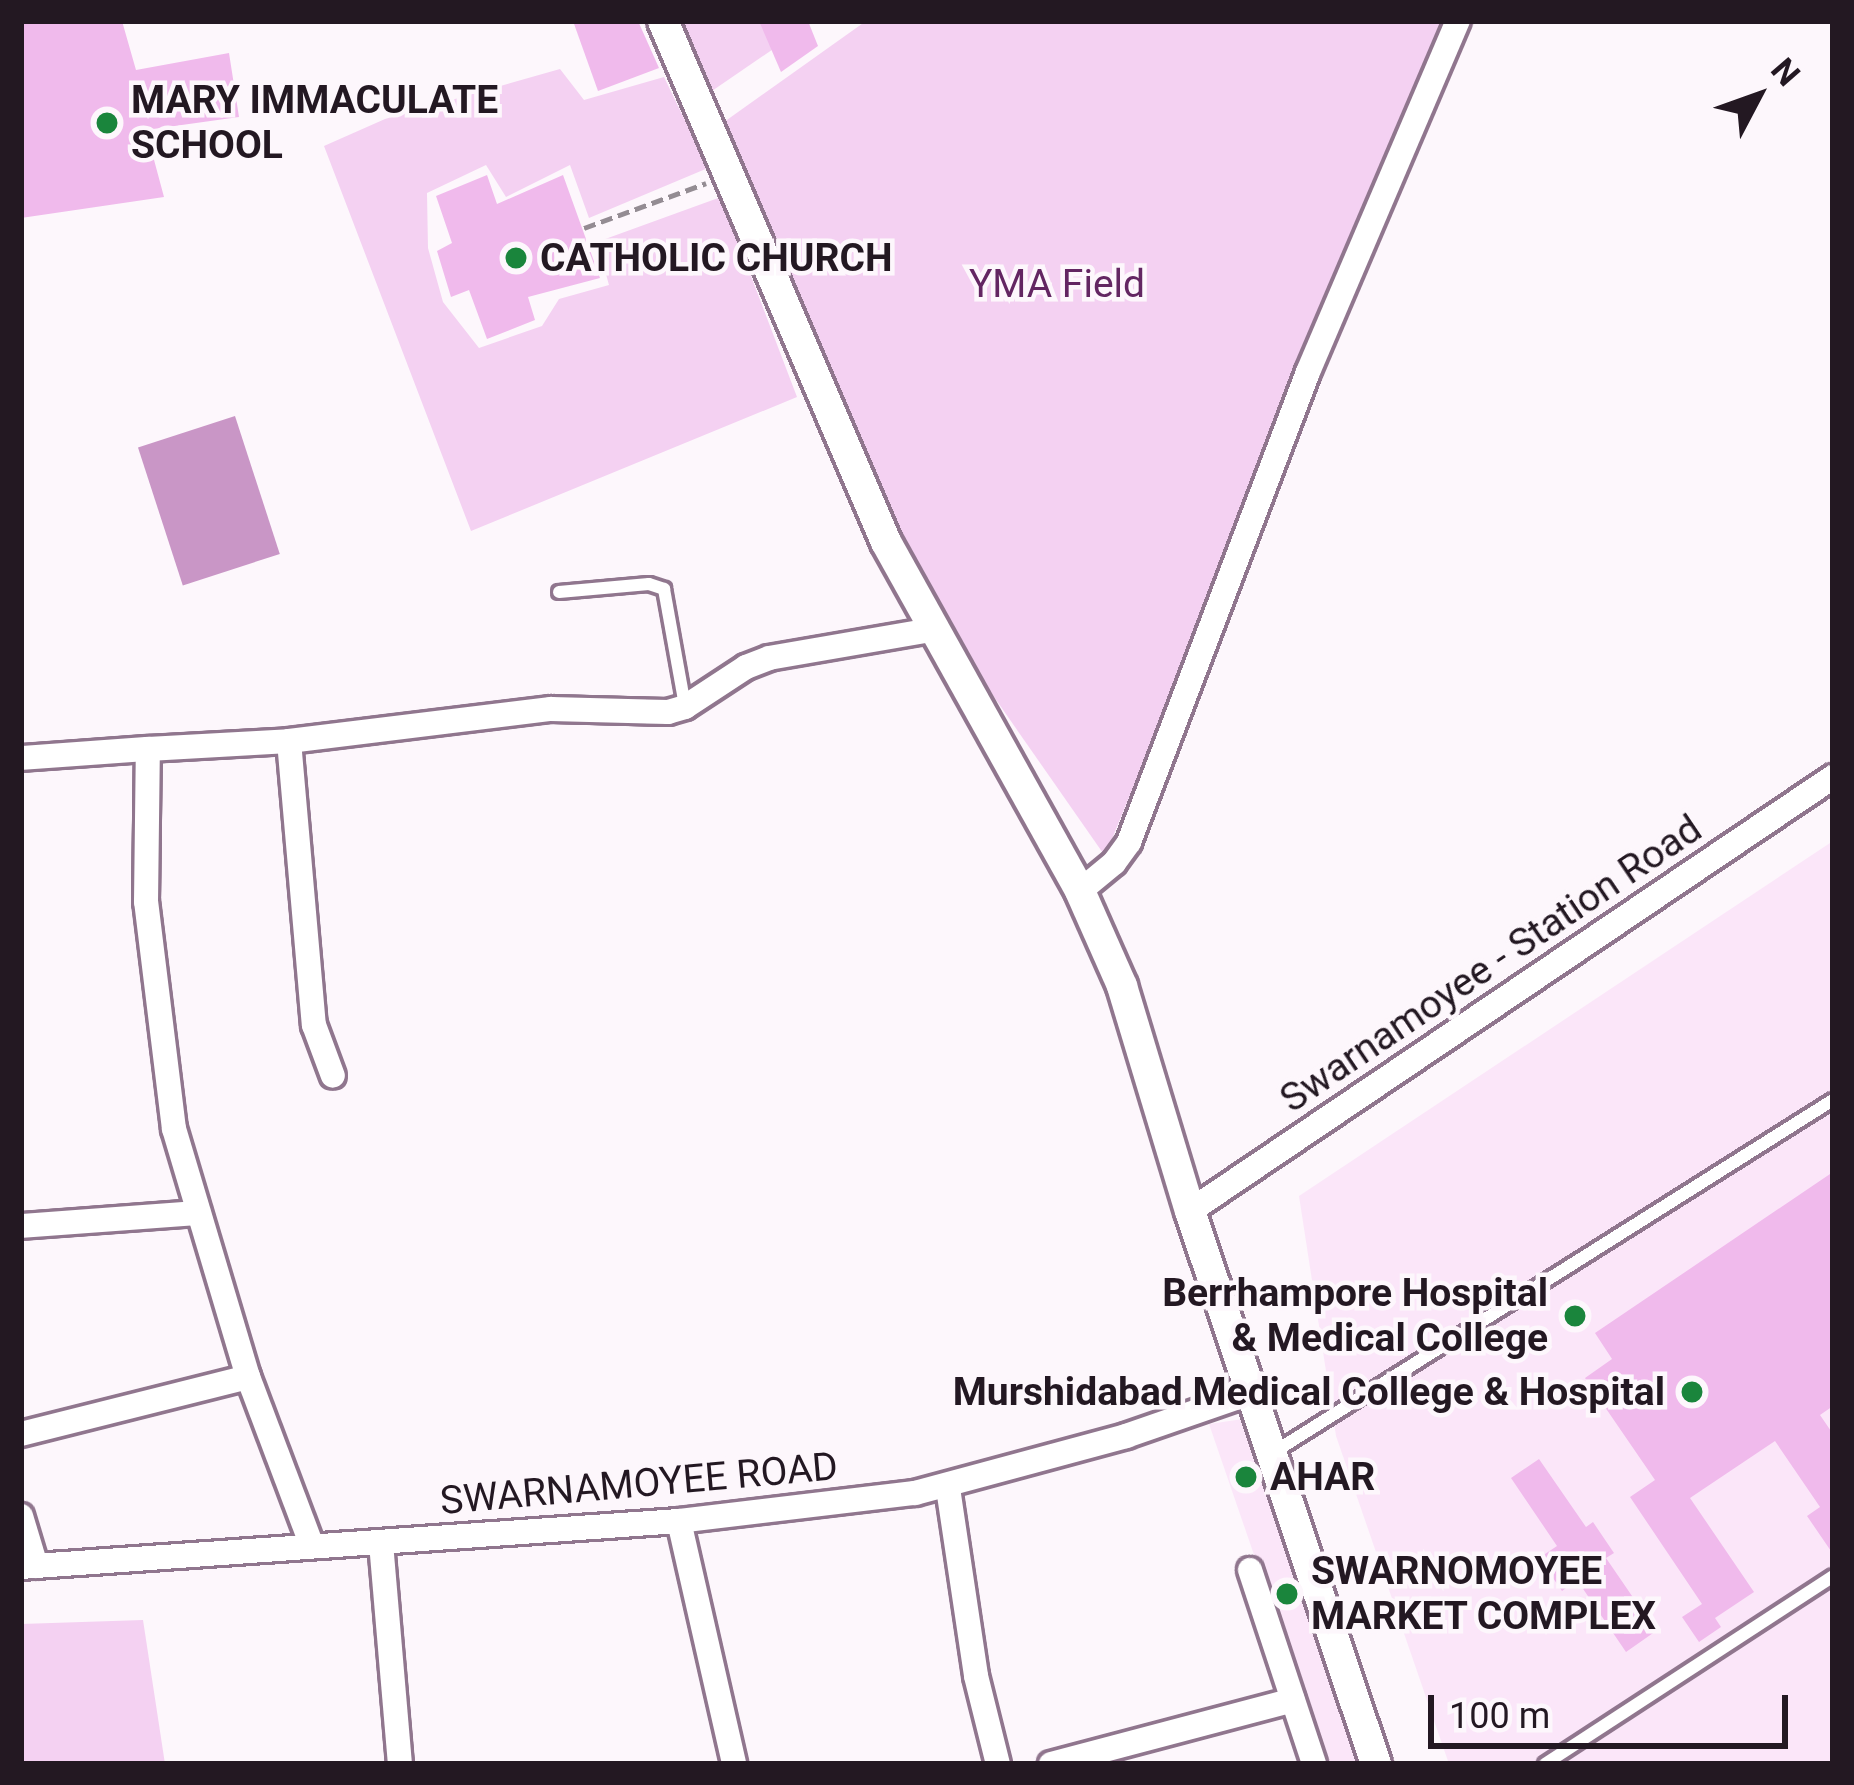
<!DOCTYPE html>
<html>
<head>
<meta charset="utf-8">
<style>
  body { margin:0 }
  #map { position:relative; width:1854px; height:1785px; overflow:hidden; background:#fdf7fc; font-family:Roboto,sans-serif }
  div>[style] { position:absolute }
  .built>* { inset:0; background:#fbe6f9 }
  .green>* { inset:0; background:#f4d1f2 }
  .water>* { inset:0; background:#c996c6; transform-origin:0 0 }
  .building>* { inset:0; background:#f0baec }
  .path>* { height:4.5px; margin-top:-2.25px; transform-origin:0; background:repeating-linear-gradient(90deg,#948c93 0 12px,transparent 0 18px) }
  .roads { filter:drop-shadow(3px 0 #90768e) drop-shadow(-3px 0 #90768e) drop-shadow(0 3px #90768e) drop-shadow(0 -3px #90768e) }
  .service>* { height:12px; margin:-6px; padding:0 6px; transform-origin:6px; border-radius:6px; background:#fff }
  .minor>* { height:24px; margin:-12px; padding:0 12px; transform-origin:12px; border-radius:12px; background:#fff }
  .tertiary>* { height:30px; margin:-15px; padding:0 15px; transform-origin:15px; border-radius:15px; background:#fff }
  .dots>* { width:33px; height:33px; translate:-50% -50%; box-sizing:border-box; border:6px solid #fdf7fc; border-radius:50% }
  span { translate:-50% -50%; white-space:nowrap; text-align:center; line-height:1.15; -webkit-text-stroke:9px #fdf7fc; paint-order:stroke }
  .poi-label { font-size:39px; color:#231822; font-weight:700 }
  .left { translate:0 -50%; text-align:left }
  .right { translate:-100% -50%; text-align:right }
  .park-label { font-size:39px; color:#632662 }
  .street-label { font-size:39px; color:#231822 }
  .frame { position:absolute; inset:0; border:24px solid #231822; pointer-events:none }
  .north { position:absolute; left:1698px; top:36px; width:120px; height:120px; -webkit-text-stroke:9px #fdf7fc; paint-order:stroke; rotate:49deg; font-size:33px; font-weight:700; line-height:48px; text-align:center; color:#231822 }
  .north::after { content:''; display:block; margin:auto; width:42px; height:54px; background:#231822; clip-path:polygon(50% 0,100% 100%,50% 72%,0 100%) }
  .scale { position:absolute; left:1428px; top:1695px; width:360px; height:54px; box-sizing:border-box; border:6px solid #231822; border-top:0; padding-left:15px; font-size:36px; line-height:42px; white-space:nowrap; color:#231822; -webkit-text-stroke:9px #fdf7fc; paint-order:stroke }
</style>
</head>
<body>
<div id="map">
  <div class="built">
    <div style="clip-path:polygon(1833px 841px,1833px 1764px,1449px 1764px,1336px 1436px,1299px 1196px)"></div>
    <div style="clip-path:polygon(1243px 1419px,1368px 1764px,1326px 1764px,1209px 1424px)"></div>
  </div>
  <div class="green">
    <div style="clip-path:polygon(679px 21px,814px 21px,709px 93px)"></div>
    <div style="clip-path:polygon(866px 21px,1447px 21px,1105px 856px,886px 542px,710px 132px)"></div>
    <div style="clip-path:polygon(560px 69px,584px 100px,664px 77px,708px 168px,589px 218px,570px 165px,506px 197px,486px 165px,427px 193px,428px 248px,443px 302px,479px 348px,542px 326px,559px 299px,609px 285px,597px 242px,721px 197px,797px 397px,471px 531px,324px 146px,385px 119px)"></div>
    <div style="clip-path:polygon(143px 1620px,165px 1764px,21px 1764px,21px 1624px)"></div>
  </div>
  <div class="water">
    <div style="left:235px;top:416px;width:145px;height:102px;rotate:72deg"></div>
  </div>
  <div class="building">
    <div style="clip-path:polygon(21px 21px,122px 21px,136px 70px,229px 53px,239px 117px,146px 130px,164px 197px,21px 218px)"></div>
    <div style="clip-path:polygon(573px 21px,638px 21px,659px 68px,598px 91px)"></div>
    <div style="clip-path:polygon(759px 21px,808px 21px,818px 46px,781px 72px)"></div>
    <div style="clip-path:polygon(487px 175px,497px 204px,563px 175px,600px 278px,528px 297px,535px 320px,487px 339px,469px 290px,451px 297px,437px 251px,452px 243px,436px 196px)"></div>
    <div style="clip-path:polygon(1833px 1172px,1833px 1406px,1820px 1415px,1833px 1434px,1833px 1554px,1807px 1516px,1820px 1507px,1775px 1441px,1690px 1498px,1754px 1592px,1715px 1618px,1721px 1627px,1699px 1642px,1682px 1617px,1702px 1604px,1630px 1497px,1655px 1480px,1585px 1378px,1612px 1359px,1595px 1333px)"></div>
    <div style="clip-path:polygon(1539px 1459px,1586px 1527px,1593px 1522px,1614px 1553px,1606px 1558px,1656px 1631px,1626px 1652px,1577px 1580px,1562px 1591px,1539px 1558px,1557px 1546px,1511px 1478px)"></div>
  </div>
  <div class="path">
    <div style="left:584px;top:228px;width:130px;rotate:-20.2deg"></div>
  </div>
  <div class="roads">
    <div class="service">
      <div style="left:559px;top:592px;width:90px;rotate:-5.1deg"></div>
      <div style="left:649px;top:584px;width:16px;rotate:18deg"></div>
      <div style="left:664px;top:589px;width:119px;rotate:79.8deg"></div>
      <div style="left:1271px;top:1454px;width:664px;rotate:-32.21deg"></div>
      <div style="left:1545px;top:1764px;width:344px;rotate:-33.1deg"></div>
    </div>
    <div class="minor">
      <div style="left:289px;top:741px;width:285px;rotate:85deg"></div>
      <div style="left:314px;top:1025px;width:54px;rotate:69.6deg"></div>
      <div style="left:21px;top:758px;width:127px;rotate:-4.1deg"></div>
      <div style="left:1080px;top:891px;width:44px;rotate:-39.5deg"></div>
      <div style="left:1114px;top:863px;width:26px;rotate:-54deg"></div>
      <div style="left:1129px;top:842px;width:503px;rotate:-69.15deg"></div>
      <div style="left:1308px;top:372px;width:382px;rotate:-66.9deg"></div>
      <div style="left:1190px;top:1211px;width:776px;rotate:-34.02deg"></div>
      <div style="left:21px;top:1226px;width:178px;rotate:-4.2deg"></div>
      <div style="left:21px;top:1434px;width:234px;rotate:-14.1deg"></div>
      <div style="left:948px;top:1488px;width:190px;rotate:81.5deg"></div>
      <div style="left:976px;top:1676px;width:91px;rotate:76deg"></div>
      <div style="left:21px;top:1516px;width:52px;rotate:73.3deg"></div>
      <div style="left:679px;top:1521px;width:249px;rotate:77.2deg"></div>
      <div style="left:381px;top:1543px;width:222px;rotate:85.1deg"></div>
      <div style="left:312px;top:1546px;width:181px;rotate:-110.7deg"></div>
      <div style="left:248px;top:1377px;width:259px;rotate:-106.6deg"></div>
      <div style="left:174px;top:1129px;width:229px;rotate:-97deg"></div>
      <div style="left:146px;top:902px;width:153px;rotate:-89.3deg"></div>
      <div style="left:148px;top:749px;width:141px;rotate:-3.2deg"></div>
      <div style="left:289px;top:741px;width:264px;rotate:-7deg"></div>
      <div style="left:551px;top:709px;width:117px;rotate:1.5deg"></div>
      <div style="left:668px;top:712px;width:18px;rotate:-16deg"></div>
      <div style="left:685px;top:707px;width:73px;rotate:-33.3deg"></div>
      <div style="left:746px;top:667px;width:25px;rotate:-21deg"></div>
      <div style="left:769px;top:658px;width:170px;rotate:-9.8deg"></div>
      <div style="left:21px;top:1567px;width:660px;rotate:-4deg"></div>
      <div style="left:679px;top:1521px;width:238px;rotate:-6.8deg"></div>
      <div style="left:915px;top:1493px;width:219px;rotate:-15.1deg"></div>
      <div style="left:1126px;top:1436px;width:131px;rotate:-19.1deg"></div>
      <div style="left:1250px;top:1570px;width:204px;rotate:71.7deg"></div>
      <div style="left:1051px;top:1764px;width:250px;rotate:-14.8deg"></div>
    </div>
    <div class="tertiary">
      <div style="left:663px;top:21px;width:567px;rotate:66.83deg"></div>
      <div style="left:886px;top:542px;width:399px;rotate:60.9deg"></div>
      <div style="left:1080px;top:891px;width:104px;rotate:66.1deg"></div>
      <div style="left:1122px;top:986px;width:235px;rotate:73.2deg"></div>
      <div style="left:1190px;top:1211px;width:583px;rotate:71.41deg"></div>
    </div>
  </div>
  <div class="dots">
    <div style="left:107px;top:123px;background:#1a853c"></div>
    <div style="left:516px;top:258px;background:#1a853c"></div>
    <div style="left:1575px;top:1316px;background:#1a853c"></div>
    <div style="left:1692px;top:1392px;background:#1a853c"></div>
    <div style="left:1246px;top:1477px;background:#1a853c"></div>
    <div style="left:1287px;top:1594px;background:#1a853c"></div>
  </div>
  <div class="poi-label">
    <span class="left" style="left:131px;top:123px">MARY IMMACULATE<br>SCHOOL</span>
    <span class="left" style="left:540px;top:258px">CATHOLIC CHURCH</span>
    <span class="right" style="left:1548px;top:1316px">Berrhampore Hospital<br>&amp; Medical College</span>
    <span class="right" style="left:1665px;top:1392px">Murshidabad Medical College &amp; Hospital</span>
    <span class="left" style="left:1270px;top:1477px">AHAR</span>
    <span class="left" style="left:1311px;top:1594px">SWARNOMOYEE<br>MARKET COMPLEX</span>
  </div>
  <div class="park-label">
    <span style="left:1057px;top:284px">YMA Field</span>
  </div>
  <div class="street-label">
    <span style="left:1491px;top:964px;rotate:-34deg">Swarnamoyee - Station Road</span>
    <span style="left:639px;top:1484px;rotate:-5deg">SWARNAMOYEE ROAD</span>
  </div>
  <div class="frame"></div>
  <div class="north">N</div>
  <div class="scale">100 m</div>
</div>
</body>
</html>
